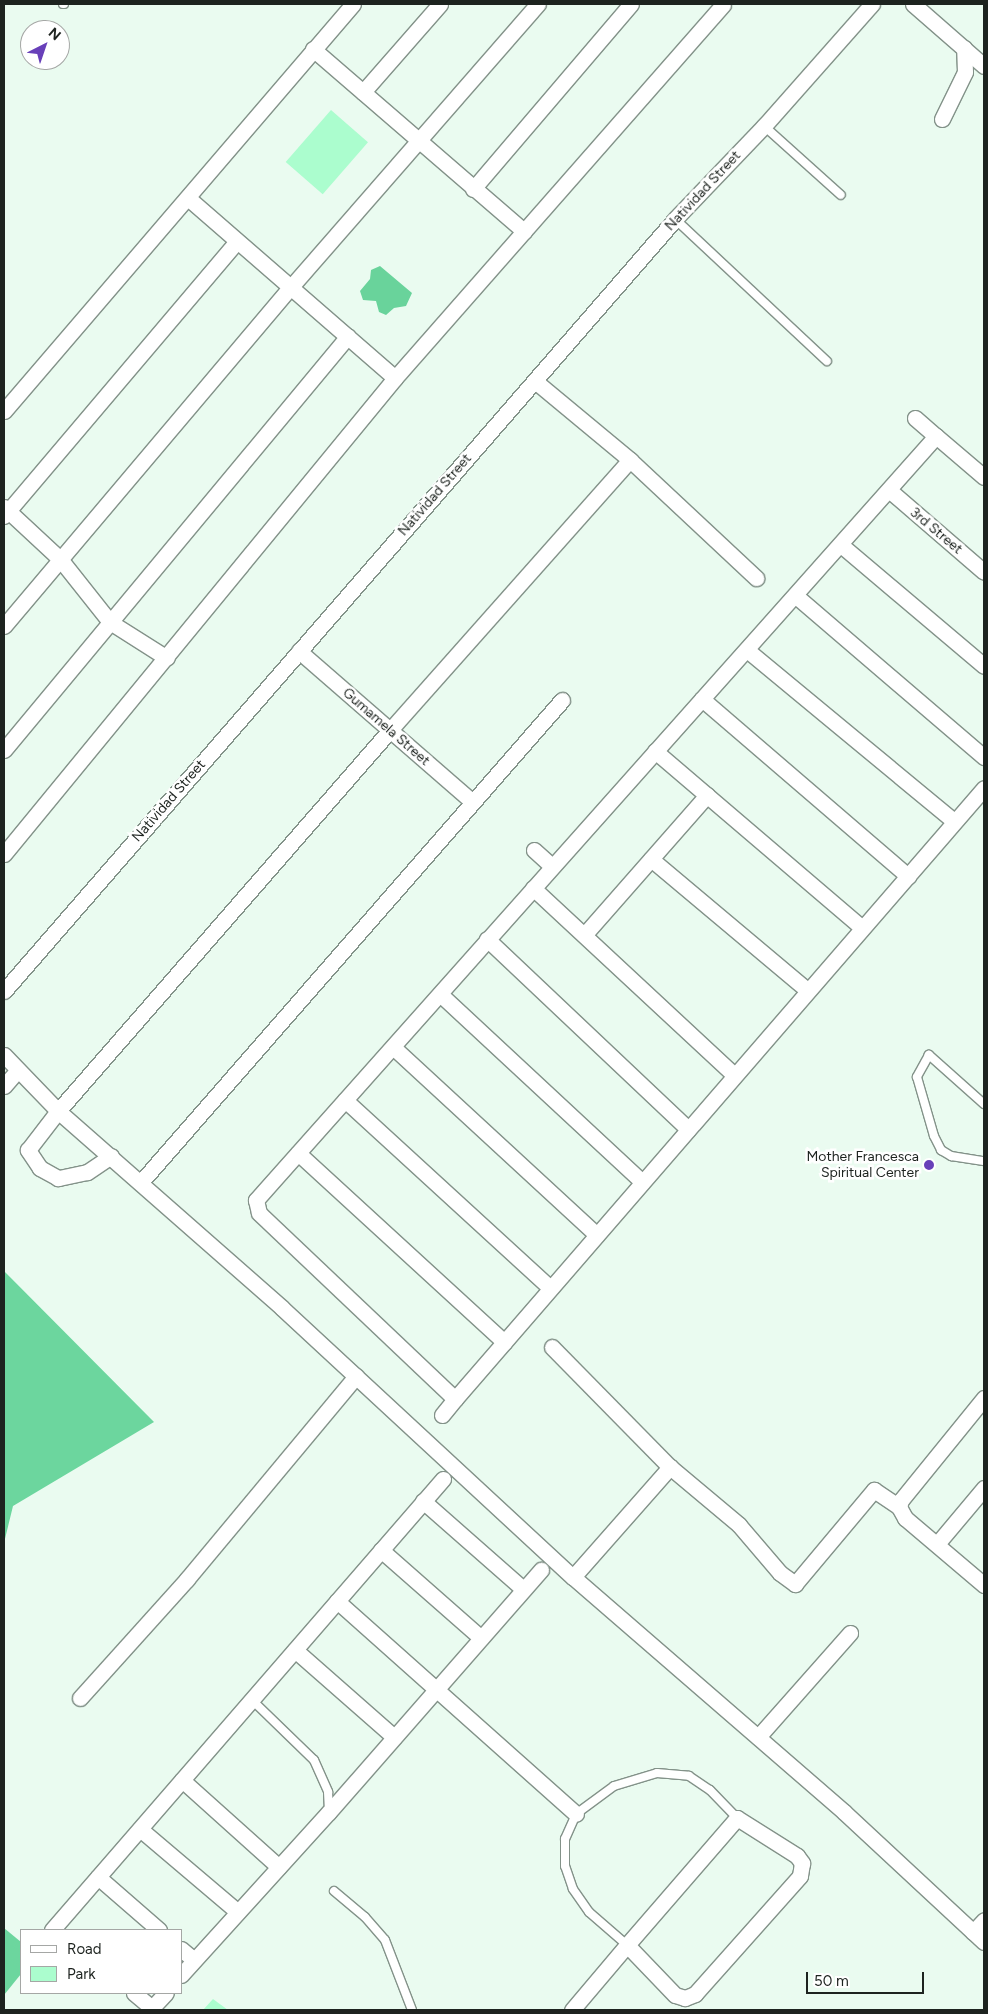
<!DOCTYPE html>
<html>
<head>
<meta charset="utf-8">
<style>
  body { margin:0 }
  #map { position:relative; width:988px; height:2014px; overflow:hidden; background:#eafbf0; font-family:Figtree,sans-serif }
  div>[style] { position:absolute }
  .green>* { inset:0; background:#abfdce; transform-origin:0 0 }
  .forest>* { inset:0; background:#6cd69e }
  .water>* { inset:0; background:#69d39b }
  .roads { filter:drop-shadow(1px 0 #839289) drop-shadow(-1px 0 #839289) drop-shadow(0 1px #839289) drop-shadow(0 -1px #839289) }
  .service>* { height:8px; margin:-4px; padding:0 4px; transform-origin:4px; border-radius:4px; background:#fff }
  .minor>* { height:15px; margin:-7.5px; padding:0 7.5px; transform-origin:7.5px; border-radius:7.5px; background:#fff }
  .dots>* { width:14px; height:14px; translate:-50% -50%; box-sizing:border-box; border:2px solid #fff; border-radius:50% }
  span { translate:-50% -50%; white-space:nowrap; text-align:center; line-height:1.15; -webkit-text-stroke:5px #fff; paint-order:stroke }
  .street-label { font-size:14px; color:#1d231f }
  .poi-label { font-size:14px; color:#1d231f }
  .right { translate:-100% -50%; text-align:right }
  .frame { position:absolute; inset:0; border:5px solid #1d231f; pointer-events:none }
  .legend { position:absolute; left:20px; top:1929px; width:162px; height:65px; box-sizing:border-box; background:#fff; border:1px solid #a5a7a5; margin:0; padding:6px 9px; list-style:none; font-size:15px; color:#1d231f }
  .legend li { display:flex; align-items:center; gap:10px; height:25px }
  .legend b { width:25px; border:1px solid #a5a7a5 }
  .north { position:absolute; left:20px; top:20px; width:50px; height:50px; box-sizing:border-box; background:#fff; border:1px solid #a5a7a5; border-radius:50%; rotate:41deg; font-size:14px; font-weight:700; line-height:20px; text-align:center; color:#1d231f }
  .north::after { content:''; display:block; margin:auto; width:18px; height:22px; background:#6840b9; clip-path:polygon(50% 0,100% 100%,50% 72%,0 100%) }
  .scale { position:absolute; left:806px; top:1972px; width:118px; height:22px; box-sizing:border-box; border:2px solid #1d231f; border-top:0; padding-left:6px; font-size:15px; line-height:18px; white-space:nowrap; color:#1d231f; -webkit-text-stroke:4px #fff; paint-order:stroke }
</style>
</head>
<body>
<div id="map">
  <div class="green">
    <div style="left:331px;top:110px;width:49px;height:69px;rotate:41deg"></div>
    <div style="clip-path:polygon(213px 1999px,228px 2010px,203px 2010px)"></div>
  </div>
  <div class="forest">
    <div style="clip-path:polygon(4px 1271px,154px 1422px,13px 1506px,4px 1543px)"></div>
    <div style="clip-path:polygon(4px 1928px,21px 1942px,21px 1974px,4px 1995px)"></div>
  </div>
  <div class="water">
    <div style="clip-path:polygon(380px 266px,412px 293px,406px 306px,394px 308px,386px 315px,379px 312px,376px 301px,363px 300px,360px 291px,370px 279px,371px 270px)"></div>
  </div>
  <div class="roads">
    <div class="service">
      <div style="left:63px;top:4px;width:1px"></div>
      <div style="left:764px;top:126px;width:103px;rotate:41.9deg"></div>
      <div style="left:675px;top:219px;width:208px;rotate:43.1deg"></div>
      <div style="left:984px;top:1104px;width:74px;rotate:-138.3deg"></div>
      <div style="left:929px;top:1055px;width:25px;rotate:119deg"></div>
      <div style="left:917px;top:1077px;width:61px;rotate:73.9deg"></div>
      <div style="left:934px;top:1136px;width:16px;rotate:63deg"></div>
      <div style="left:941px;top:1150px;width:12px;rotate:31deg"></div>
      <div style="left:951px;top:1156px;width:33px;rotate:9deg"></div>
      <div style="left:252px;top:1700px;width:86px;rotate:44.1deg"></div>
      <div style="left:314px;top:1760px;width:35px;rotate:66deg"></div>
      <div style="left:328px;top:1792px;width:18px;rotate:87deg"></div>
      <div style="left:334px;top:1891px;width:40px;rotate:40deg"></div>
      <div style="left:365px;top:1917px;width:30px;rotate:49deg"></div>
      <div style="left:385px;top:1940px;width:75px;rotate:68.9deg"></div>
      <div style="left:627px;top:1945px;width:50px;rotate:-139deg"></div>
      <div style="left:589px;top:1912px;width:28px;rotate:-125deg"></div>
      <div style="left:573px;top:1889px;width:24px;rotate:-109deg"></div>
      <div style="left:565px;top:1866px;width:27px;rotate:-90deg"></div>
      <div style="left:565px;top:1839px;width:27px;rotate:-66deg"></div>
      <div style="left:576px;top:1814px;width:47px;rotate:-36.4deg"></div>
      <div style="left:614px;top:1786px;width:45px;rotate:-16.8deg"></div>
      <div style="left:657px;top:1773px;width:32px;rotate:5deg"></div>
      <div style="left:689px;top:1776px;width:25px;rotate:34deg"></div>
      <div style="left:710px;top:1790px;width:39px;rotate:46deg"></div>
    </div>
    <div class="minor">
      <div style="left:913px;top:4px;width:94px;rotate:41.1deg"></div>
      <div style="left:313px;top:49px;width:279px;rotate:40.8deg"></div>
      <div style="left:363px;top:92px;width:117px;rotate:-48.8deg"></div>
      <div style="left:942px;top:119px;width:52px;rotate:-63.9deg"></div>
      <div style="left:965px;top:72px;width:24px;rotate:-92deg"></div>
      <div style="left:473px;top:189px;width:243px;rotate:-49.5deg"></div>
      <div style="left:188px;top:198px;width:274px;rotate:41deg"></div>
      <div style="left:535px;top:381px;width:124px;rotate:39.7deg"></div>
      <div style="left:630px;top:460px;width:173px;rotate:43.1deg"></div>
      <div style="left:4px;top:411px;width:536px;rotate:-49.39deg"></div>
      <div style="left:915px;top:418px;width:28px;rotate:41deg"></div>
      <div style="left:984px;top:477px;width:63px;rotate:-139.5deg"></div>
      <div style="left:936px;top:436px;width:1023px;rotate:131.67deg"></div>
      <div style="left:256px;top:1200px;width:13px;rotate:77deg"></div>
      <div style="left:259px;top:1213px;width:270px;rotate:43.5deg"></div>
      <div style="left:455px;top:1399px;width:808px;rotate:-49.11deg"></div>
      <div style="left:889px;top:490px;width:125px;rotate:40.8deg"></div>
      <div style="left:4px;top:507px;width:76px;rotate:42.9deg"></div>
      <div style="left:60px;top:559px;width:80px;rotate:51.6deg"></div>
      <div style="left:110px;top:622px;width:67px;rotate:32.3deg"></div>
      <div style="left:4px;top:516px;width:360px;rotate:-49.7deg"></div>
      <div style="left:841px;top:545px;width:187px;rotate:40.2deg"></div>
      <div style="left:796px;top:596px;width:248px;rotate:40.6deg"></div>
      <div style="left:4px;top:626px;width:443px;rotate:-49.8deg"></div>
      <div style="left:290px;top:288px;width:377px;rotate:-48.9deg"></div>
      <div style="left:747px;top:650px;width:268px;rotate:39.6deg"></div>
      <div style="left:299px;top:651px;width:230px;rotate:41deg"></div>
      <div style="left:702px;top:699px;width:272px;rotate:40.7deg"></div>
      <div style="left:4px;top:750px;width:538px;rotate:-50.28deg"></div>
      <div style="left:655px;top:751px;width:272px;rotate:40.5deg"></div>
      <div style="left:534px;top:850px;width:24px;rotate:42deg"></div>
      <div style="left:4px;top:854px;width:616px;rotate:-50.6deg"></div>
      <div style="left:395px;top:378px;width:497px;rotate:-48.7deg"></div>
      <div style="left:651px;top:859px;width:204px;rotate:40deg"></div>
      <div style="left:533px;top:888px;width:275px;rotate:42.9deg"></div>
      <div style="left:585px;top:934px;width:185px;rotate:-48.7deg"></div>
      <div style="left:487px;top:939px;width:277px;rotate:43.4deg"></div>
      <div style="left:4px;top:991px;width:1023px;rotate:-49deg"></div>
      <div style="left:675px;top:219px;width:129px;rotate:-46.3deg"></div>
      <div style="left:764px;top:126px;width:163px;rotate:-48.5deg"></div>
      <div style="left:440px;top:994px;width:276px;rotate:42.9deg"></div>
      <div style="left:393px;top:1047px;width:277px;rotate:42.7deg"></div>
      <div style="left:4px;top:1055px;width:78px;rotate:46deg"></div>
      <div style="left:58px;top:1111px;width:298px;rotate:41.3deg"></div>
      <div style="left:282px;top:1308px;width:396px;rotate:42.8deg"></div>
      <div style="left:573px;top:1577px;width:359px;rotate:40.9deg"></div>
      <div style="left:844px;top:1812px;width:191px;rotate:42.9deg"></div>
      <div style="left:4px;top:1086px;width:21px;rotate:-49deg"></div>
      <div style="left:345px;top:1100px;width:278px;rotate:42.5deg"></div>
      <div style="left:298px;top:1153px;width:280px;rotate:42.5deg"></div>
      <div style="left:111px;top:1156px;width:29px;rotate:146deg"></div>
      <div style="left:87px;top:1172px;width:30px;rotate:168deg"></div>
      <div style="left:58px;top:1178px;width:21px;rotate:-151deg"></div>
      <div style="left:40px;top:1168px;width:22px;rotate:-124deg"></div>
      <div style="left:28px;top:1150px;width:49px;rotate:-52.4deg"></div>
      <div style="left:58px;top:1111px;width:505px;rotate:-48.93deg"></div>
      <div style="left:390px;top:730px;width:361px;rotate:-48.4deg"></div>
      <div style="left:141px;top:1182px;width:640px;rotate:-48.86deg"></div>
      <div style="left:552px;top:1347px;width:168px;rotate:45.5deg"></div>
      <div style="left:670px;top:1467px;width:90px;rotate:40deg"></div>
      <div style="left:739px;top:1525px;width:63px;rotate:49.5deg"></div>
      <div style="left:780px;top:1573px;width:19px;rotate:36deg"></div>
      <div style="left:795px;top:1584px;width:123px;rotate:-50deg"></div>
      <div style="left:874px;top:1490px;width:30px;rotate:34deg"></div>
      <div style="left:984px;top:1398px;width:132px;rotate:129.1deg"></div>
      <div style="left:901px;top:1500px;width:7px;rotate:106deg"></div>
      <div style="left:899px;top:1507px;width:13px;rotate:61deg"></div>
      <div style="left:905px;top:1518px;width:104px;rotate:40.3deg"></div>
      <div style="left:442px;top:1415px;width:21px;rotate:-51deg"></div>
      <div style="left:423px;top:1501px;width:133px;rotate:41.3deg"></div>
      <div style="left:937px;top:1544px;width:73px;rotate:-50deg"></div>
      <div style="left:381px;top:1550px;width:133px;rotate:41.3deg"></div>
      <div style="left:573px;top:1577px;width:147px;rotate:-48.6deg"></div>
      <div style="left:337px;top:1601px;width:320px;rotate:41.7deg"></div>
      <div style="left:295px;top:1650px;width:132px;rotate:41.3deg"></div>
      <div style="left:80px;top:1698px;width:160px;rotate:-48deg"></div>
      <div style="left:187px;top:1579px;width:264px;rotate:-50.2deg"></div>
      <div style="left:758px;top:1737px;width:139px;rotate:-48.5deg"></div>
      <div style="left:182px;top:1780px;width:130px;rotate:41.9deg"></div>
      <div style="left:140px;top:1829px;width:128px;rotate:40.3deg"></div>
      <div style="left:98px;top:1877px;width:81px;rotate:41deg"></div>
      <div style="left:52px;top:1930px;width:597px;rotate:-49.08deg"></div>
      <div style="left:973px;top:1932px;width:16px;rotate:-47deg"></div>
      <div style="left:181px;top:1949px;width:17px;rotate:40deg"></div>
      <div style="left:181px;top:1975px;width:220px;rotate:-47.8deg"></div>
      <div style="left:329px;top:1812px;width:322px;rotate:-48.8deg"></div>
      <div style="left:134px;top:1993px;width:23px;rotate:40deg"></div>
      <div style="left:150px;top:2010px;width:23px;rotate:-47deg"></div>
      <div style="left:572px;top:2010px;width:85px;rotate:-49.8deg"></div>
      <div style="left:627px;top:1945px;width:168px;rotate:-49.1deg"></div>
      <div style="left:737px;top:1818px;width:71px;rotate:32.3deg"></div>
      <div style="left:797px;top:1856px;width:9px;rotate:54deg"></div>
      <div style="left:802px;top:1863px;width:13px;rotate:99deg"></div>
      <div style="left:800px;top:1876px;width:158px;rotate:131.7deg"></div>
      <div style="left:695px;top:1994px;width:11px;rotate:158deg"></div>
      <div style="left:685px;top:1998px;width:10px;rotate:-163deg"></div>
      <div style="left:675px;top:1995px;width:69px;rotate:-133.8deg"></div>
    </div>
  </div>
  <div class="dots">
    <div style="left:929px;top:1165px;background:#6840b9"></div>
  </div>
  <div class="street-label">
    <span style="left:703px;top:191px;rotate:-47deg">Natividad Street</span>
    <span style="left:435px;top:495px;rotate:-49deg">Natividad Street</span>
    <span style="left:936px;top:531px;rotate:40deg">3rd Street</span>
    <span style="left:386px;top:727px;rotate:41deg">Gumamela Street</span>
    <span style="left:169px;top:801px;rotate:-49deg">Natividad Street</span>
  </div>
  <div class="poi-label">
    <span class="right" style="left:919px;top:1165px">Mother Francesca<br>Spiritual Center</span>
  </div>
  <div class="frame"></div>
  <ul class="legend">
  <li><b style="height:6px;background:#fff"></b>Road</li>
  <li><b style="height:14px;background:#abfdce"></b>Park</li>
  </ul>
  <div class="north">N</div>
  <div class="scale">50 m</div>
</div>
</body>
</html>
